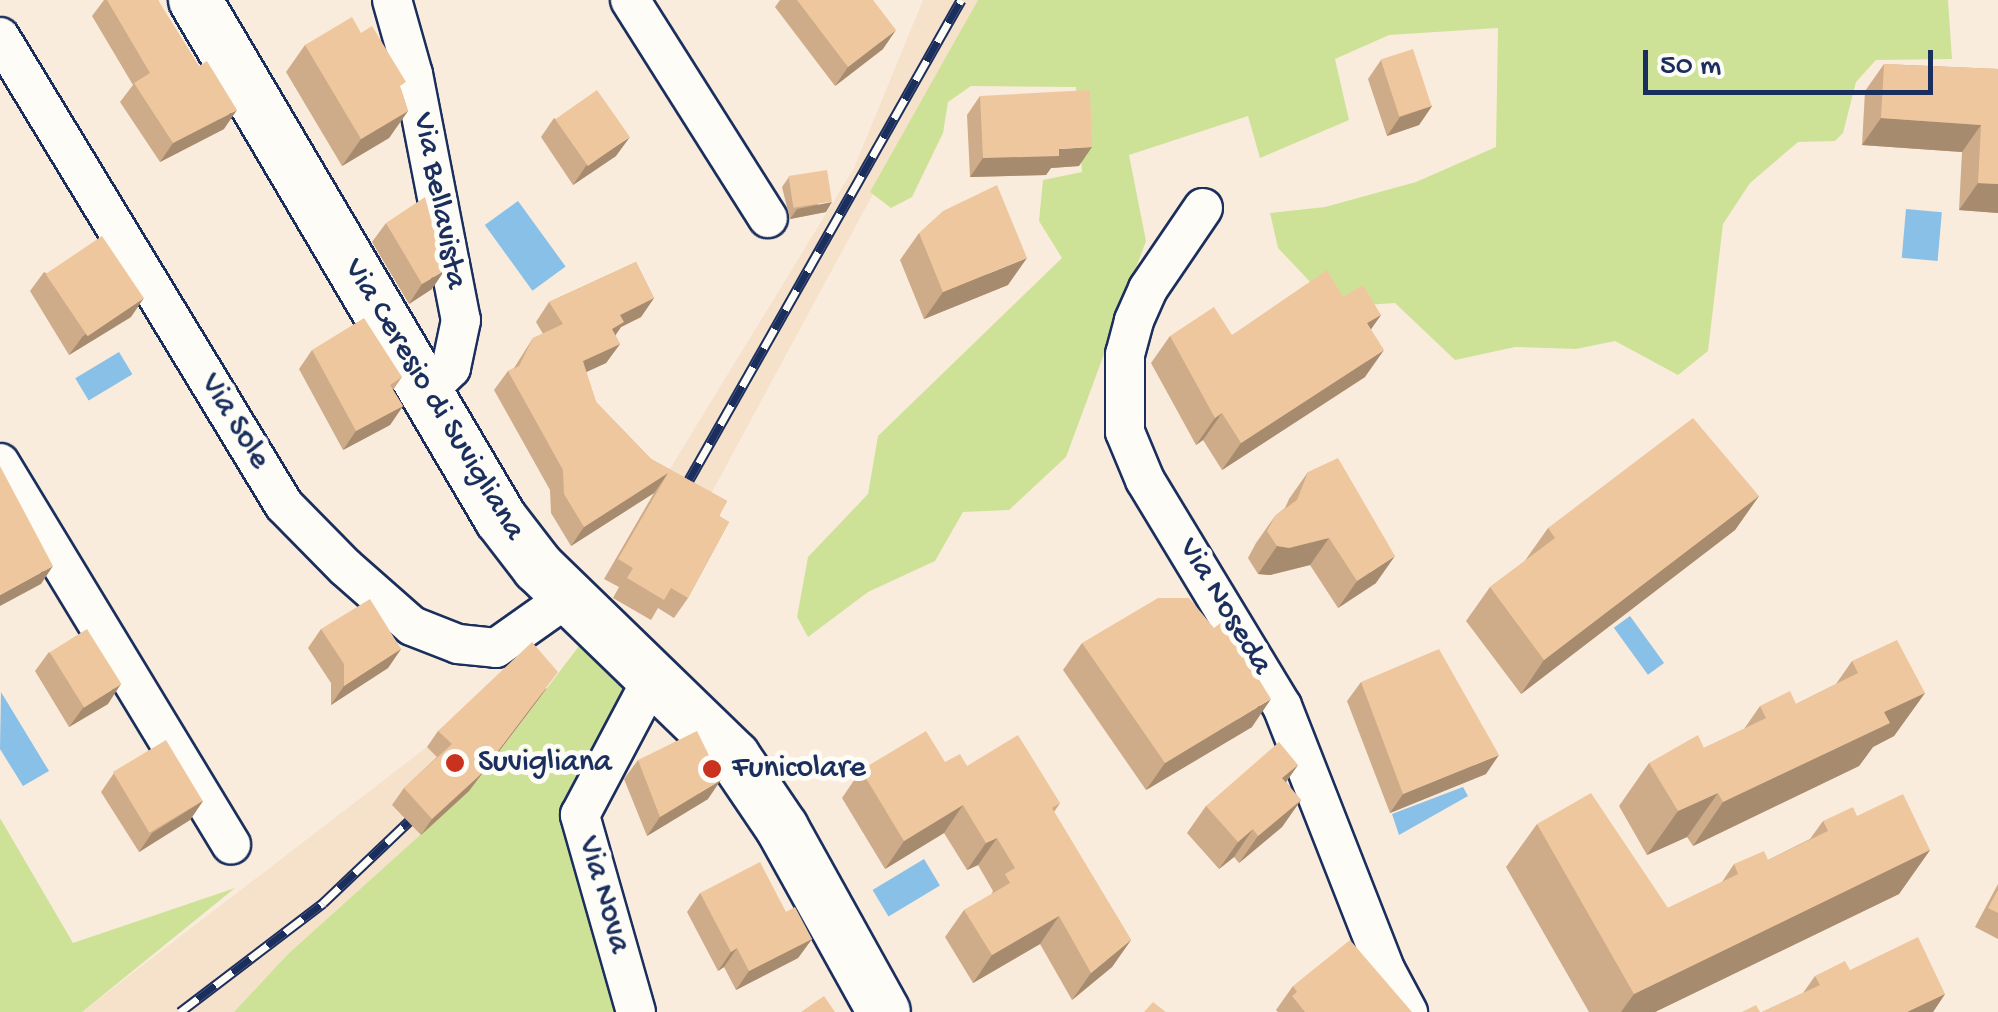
<!DOCTYPE html>
<html>
<head>
<meta charset="utf-8">
<style>
  body { margin:0 }
  #map { position:relative; width:1998px; height:1012px; overflow:hidden; background:#f9ecdd; font-family:"Gochi Hand",sans-serif }
  div>[style] { position:absolute }
  .built>* { inset:0; background:#f6e1ca }
  .green>* { inset:0; background:#cee297 }
  .water>* { inset:0; background:#88c0e7; transform-origin:0 0 }
  .roads { filter:drop-shadow(2px 0 #1b2f5e) drop-shadow(-2px 0 #1b2f5e) drop-shadow(0 2px #1b2f5e) drop-shadow(0 -2px #1b2f5e) }
  .street>* { height:38px; margin:-19px; padding:0 19px; transform-origin:19px; border-radius:19px; background:#fdfcf7 }
  .secondary>* { height:52px; margin:-26px; padding:0 26px; transform-origin:26px; border-radius:26px; background:#fdfcf7 }
  .rail>* { height:11px; margin-top:-5.5px; transform-origin:0; background:repeating-linear-gradient(90deg,#fdfcf7 0 22px,#1b2f5e 0 44px); box-sizing:border-box; border-block:2px solid #1b2f5e }
  .wall>* { inset:0; background:#ceab89 }
  .shaded-wall>* { inset:0; background:#a78b6f }
  .building>* { inset:0; background:#efc79f; transform-origin:0 0 }
  .dots>* { width:28px; height:28px; translate:-50% -50%; box-sizing:border-box; border:5px solid #fdfcf7; border-radius:50% }
  span { translate:-50% -50%; white-space:nowrap; text-align:center; line-height:1.15; -webkit-text-stroke:10px #fdfcf7; paint-order:stroke }
  .street-label { font-size:32px; color:#1b2f5e }
  .poi-label { font-size:32px; color:#1b2f5e }
  .left { translate:0 -50%; text-align:left }
  .scale { position:absolute; left:1643px; top:50px; width:290px; height:45px; box-sizing:border-box; border:5px solid #1b2f5e; border-top:0; padding-left:12px; font-size:30px; line-height:35px; white-space:nowrap; color:#1b2f5e; -webkit-text-stroke:8px #fdfcf7; paint-order:stroke }
</style>
</head>
<body>
<div id="map">
  <div class="built">
    <div style="clip-path:polygon(923px 0,978px 0,700px 514px,657px 490px,854px 168px)"></div>
    <div style="clip-path:polygon(472px 705px,508px 745px,469px 791px,288px 954px,234px 1012px,82px 1012px,427px 747px)"></div>
  </div>
  <div class="green">
    <div style="clip-path:polygon(978px 0,1948px 0,1952px 59px,1876px 60px,1856px 82px,1843px 133px,1835px 141px,1798px 142px,1750px 183px,1723px 224px,1708px 351px,1678px 375px,1615px 341px,1576px 349px,1515px 347px,1455px 360px,1395px 303px,1334px 307px,1278px 248px,1270px 213px,1325px 207px,1416px 182px,1496px 147px,1498px 28px,1389px 35px,1335px 59px,1349px 120px,1260px 158px,1248px 116px,1129px 155px,1146px 241px,1066px 457px,1009px 510px,963px 512px,935px 561px,868px 592px,808px 637px,797px 617px,808px 557px,868px 494px,878px 436px,1062px 258px,1039px 221px,1043px 180px,1082px 172px,1076px 87px,971px 86px,948px 102px,943px 133px,912px 197px,891px 208px,870px 192px)"></div>
    <div style="clip-path:polygon(579px 646px,629px 695px,580px 815px,636px 1012px,234px 1012px,288px 954px,469px 791px)"></div>
    <div style="clip-path:polygon(0 818px,73px 943px,235px 888px,82px 1012px,0 1012px)"></div>
  </div>
  <div class="water">
    <div style="left:518px;top:201px;width:81px;height:41px;rotate:54deg"></div>
    <div style="left:1906px;top:209px;width:36px;height:49px;rotate:5deg"></div>
    <div style="left:119px;top:352px;width:26px;height:51px;rotate:59deg"></div>
    <div style="left:1630px;top:616px;width:58px;height:20px;rotate:54deg"></div>
    <div style="clip-path:polygon(1px 692px,49px 771px,23px 786px,0 749px)"></div>
    <div style="clip-path:polygon(1463px 787px,1468px 796px,1399px 835px,1392px 814px)"></div>
    <div style="left:924px;top:859px;width:31px;height:60px;rotate:59deg"></div>
  </div>
  <div class="roads">
    <div class="street">
      <div style="left:392px;top:0;width:77px;rotate:74.2deg"></div>
      <div style="left:413px;top:74px;width:251px;rotate:79deg"></div>
      <div style="left:461px;top:320px;width:49px;rotate:101.8deg"></div>
      <div style="left:451px;top:368px;width:35px;rotate:136deg"></div>
      <div style="left:630px;top:0;width:258px;rotate:57.7deg"></div>
      <div style="left:0;top:37px;width:547px;rotate:58.75deg"></div>
      <div style="left:284px;top:505px;width:87px;rotate:45.5deg"></div>
      <div style="left:345px;top:567px;width:89px;rotate:41.4deg"></div>
      <div style="left:412px;top:626px;width:49px;rotate:21.4deg"></div>
      <div style="left:458px;top:644px;width:38px;rotate:6deg"></div>
      <div style="left:496px;top:648px;width:88px;rotate:-35.3deg"></div>
      <div style="left:1203px;top:208px;width:98px;rotate:124.2deg"></div>
      <div style="left:1148px;top:289px;width:35px;rotate:114deg"></div>
      <div style="left:1134px;top:321px;width:34px;rotate:105deg"></div>
      <div style="left:1125px;top:354px;width:78px;rotate:90deg"></div>
      <div style="left:1125px;top:432px;width:52px;rotate:67.4deg"></div>
      <div style="left:1145px;top:480px;width:264px;rotate:58.8deg"></div>
      <div style="left:1282px;top:706px;width:285px;rotate:68.6deg"></div>
      <div style="left:1386px;top:971px;width:47px;rotate:61.8deg"></div>
      <div style="left:0;top:463px;width:446px;rotate:58.8deg"></div>
      <div style="left:636px;top:1012px;width:205px;rotate:-105.9deg"></div>
      <div style="left:580px;top:815px;width:158px;rotate:-62.1deg"></div>
    </div>
    <div class="secondary">
      <div style="left:195px;top:0;width:602px;rotate:59.48deg"></div>
      <div style="left:501px;top:519px;width:61px;rotate:52.4deg"></div>
      <div style="left:538px;top:567px;width:273px;rotate:44.1deg"></div>
      <div style="left:734px;top:757px;width:86px;rotate:55.9deg"></div>
      <div style="left:782px;top:828px;width:210px;rotate:61deg"></div>
    </div>
  </div>
  <div class="rail">
    <div style="left:677px;top:501px;width:576px;rotate:-60.45deg"></div>
    <div style="left:180px;top:1012px;width:180px;rotate:-37.3deg"></div>
    <div style="left:323px;top:903px;width:145px;rotate:-43.6deg"></div>
  </div>
  <div class="wall">
    <div style="clip-path:polygon(104px 0,158px 0,224px 129px,160px 162px,120px 102px,133px 85px,92px 16px)"></div>
    <div style="clip-path:polygon(780px 0,873px 0,883px 49px,835px 86px,775px 7px)"></div>
    <div style="clip-path:polygon(361px 33px,401px 89px,408px 111px,389px 138px,342px 166px,286px 72px,305px 45px)"></div>
    <div style="clip-path:polygon(1381px 60px,1432px 106px,1419px 125px,1387px 136px,1368px 79px)"></div>
    <div style="clip-path:polygon(1884px 64px,1998px 69px,1998px 213px,1959px 210px,1962px 152px,1862px 145px,1865px 91px)"></div>
    <div style="clip-path:polygon(980px 96px,1079px 166px,1051px 168px,1046px 175px,970px 177px,967px 115px)"></div>
    <div style="clip-path:polygon(554px 118px,616px 156px,573px 185px,541px 137px)"></div>
    <div style="clip-path:polygon(789px 177px,826px 212px,790px 219px,782px 187px)"></div>
    <div style="clip-path:polygon(386px 223px,432px 289px,409px 304px,372px 242px)"></div>
    <div style="clip-path:polygon(919px 233px,1008px 285px,924px 319px,900px 260px)"></div>
    <div style="clip-path:polygon(636px 262px,654px 298px,641px 317px,621px 327px,615px 335px,620px 344px,606px 363px,586px 372px,596px 402px,651px 459px,727px 501px,719px 516px,729px 522px,688px 598px,674px 618px,658px 608px,651px 620px,613px 598px,619px 587px,604px 579px,654px 493px,571px 546px,551px 513px,550px 490px,494px 390px,508px 371px,514px 368px,533px 338px,543px 334px,536px 322px,549px 302px)"></div>
    <div style="clip-path:polygon(44px 272px,131px 317px,69px 355px,30px 291px)"></div>
    <div style="clip-path:polygon(1343px 297px,1381px 315px,1371px 329px,1365px 377px,1222px 470px,1203px 440px,1196px 445px,1151px 363px,1170px 336px,1232px 335px)"></div>
    <div style="clip-path:polygon(312px 350px,402px 377px,393px 390px,403px 406px,390px 425px,343px 450px,299px 369px)"></div>
    <div style="clip-path:polygon(1308px 472px,1376px 583px,1338px 608px,1310px 565px,1270px 575px,1258px 574px,1248px 558px,1256px 543px,1275px 516px,1285px 508px,1289px 499px)"></div>
    <div style="clip-path:polygon(1759px 496px,1735px 530px,1521px 694px,1466px 621px,1490px 587px,1524px 562px,1548px 528px)"></div>
    <div style="clip-path:polygon(321px 629px,401px 649px,388px 668px,331px 705px,331px 683px,308px 648px)"></div>
    <div style="clip-path:polygon(1082px 643px,1252px 727px,1146px 790px,1063px 670px)"></div>
    <div style="clip-path:polygon(49px 652px,108px 704px,69px 727px,35px 671px)"></div>
    <div style="clip-path:polygon(1852px 661px,1925px 693px,1894px 736px,1873px 747px,1859px 766px,1693px 846px,1687px 837px,1647px 855px,1619px 806px,1649px 763px,1704px 748px,1744px 729px,1760px 706px,1796px 704px,1836px 684px)"></div>
    <div style="clip-path:polygon(1361px 682px,1486px 774px,1390px 813px,1347px 701px)"></div>
    <div style="clip-path:polygon(547px 688px,469px 791px,421px 835px,392px 805px,404px 788px,437px 757px,427px 747px,438px 731px)"></div>
    <div style="clip-path:polygon(638px 760px,708px 799px,647px 836px,624px 779px)"></div>
    <div style="clip-path:polygon(945px 762px,967px 766px,1060px 803px,1054px 812px,1131px 940px,1112px 967px,1072px 1000px,1040px 944px,973px 983px,945px 937px,964px 910px,991px 895px,993px 891px,978px 865px,967px 870px,944px 833px,885px 869px,842px 798px,861px 770px)"></div>
    <div style="clip-path:polygon(1298px 765px,1286px 782px,1301px 800px,1282px 827px,1239px 863px,1234px 857px,1219px 869px,1187px 833px,1206px 806px)"></div>
    <div style="clip-path:polygon(114px 773px,203px 801px,190px 820px,139px 852px,101px 792px)"></div>
    <div style="clip-path:polygon(1857px 816px,1930px 850px,1899px 894px,1655px 1012px,1589px 1012px,1506px 867px,1537px 824px,1668px 908px,1722px 882px,1734px 864px,1768px 860px,1810px 839px,1823px 821px)"></div>
    <div style="clip-path:polygon(1998px 884px,1998px 939px,1975px 927px)"></div>
    <div style="clip-path:polygon(700px 893px,786px 912px,812px 939px,798px 958px,736px 990px,724px 967px,718px 971px,687px 912px)"></div>
    <div style="clip-path:polygon(1850px 970px,1945px 994px,1933px 1012px,1762px 1012px,1803px 993px,1815px 976px)"></div>
    <div style="clip-path:polygon(1293px 986px,1412px 1012px,1278px 1012px,1276px 1010px)"></div>
  </div>
  <div class="shaded-wall">
    <div style="clip-path:polygon(896px 30px,883px 49px,835px 86px,848px 67px)"></div>
    <div style="clip-path:polygon(1432px 106px,1419px 125px,1387px 136px,1400px 117px)"></div>
    <div style="clip-path:polygon(237px 110px,224px 129px,160px 162px,173px 143px)"></div>
    <div style="clip-path:polygon(408px 111px,389px 138px,342px 166px,361px 139px)"></div>
    <div style="clip-path:polygon(1881px 118px,1981px 125px,1962px 152px,1862px 145px)"></div>
    <div style="clip-path:polygon(630px 137px,616px 156px,573px 185px,586px 166px)"></div>
    <div style="clip-path:polygon(1092px 147px,1079px 166px,1051px 168px,1046px 175px,970px 177px,983px 158px,1059px 149px)"></div>
    <div style="clip-path:polygon(1978px 183px,1998px 184px,1998px 213px,1959px 210px)"></div>
    <div style="clip-path:polygon(832px 202px,826px 212px,790px 219px,797px 209px)"></div>
    <div style="clip-path:polygon(1027px 258px,1008px 285px,924px 319px,943px 292px)"></div>
    <div style="clip-path:polygon(445px 270px,432px 289px,409px 304px,422px 284px)"></div>
    <div style="clip-path:polygon(144px 298px,131px 317px,69px 355px,83px 336px)"></div>
    <div style="clip-path:polygon(654px 298px,641px 317px,621px 327px,611px 342px,598px 349px,620px 315px)"></div>
    <div style="clip-path:polygon(1381px 315px,1362px 342px,1367px 323px)"></div>
    <div style="clip-path:polygon(620px 344px,606px 363px,569px 380px,583px 361px)"></div>
    <div style="clip-path:polygon(1384px 350px,1365px 377px,1222px 470px,1241px 443px)"></div>
    <div style="clip-path:polygon(403px 406px,390px 425px,343px 450px,356px 431px)"></div>
    <div style="clip-path:polygon(1222px 413px,1203px 440px,1196px 445px,1215px 418px)"></div>
    <div style="clip-path:polygon(668px 473px,654px 493px,571px 546px,584px 527px)"></div>
    <div style="clip-path:polygon(1759px 496px,1735px 530px,1521px 694px,1544px 660px)"></div>
    <div style="clip-path:polygon(1329px 538px,1310px 565px,1270px 575px,1258px 574px,1277px 546px)"></div>
    <div style="clip-path:polygon(1395px 556px,1376px 583px,1338px 608px,1357px 581px)"></div>
    <div style="clip-path:polygon(53px 566px,41px 584px,0 606px,0 595px)"></div>
    <div style="clip-path:polygon(401px 649px,388px 668px,331px 705px,344px 686px)"></div>
    <div style="clip-path:polygon(121px 684px,108px 704px,69px 727px,83px 708px)"></div>
    <div style="clip-path:polygon(547px 688px,469px 791px,421px 835px,432px 819px)"></div>
    <div style="clip-path:polygon(1925px 693px,1894px 736px,1873px 747px,1859px 766px,1693px 846px,1723px 802px,1884px 712px)"></div>
    <div style="clip-path:polygon(1271px 699px,1252px 727px,1146px 790px,1165px 763px)"></div>
    <div style="clip-path:polygon(1499px 755px,1486px 774px,1390px 813px,1403px 794px)"></div>
    <div style="clip-path:polygon(1298px 765px,1279px 792px,1282px 778px)"></div>
    <div style="clip-path:polygon(721px 780px,708px 799px,647px 836px,660px 817px)"></div>
    <div style="clip-path:polygon(1718px 793px,1687px 837px,1647px 855px,1678px 811px)"></div>
    <div style="clip-path:polygon(1301px 800px,1282px 827px,1239px 863px,1258px 836px)"></div>
    <div style="clip-path:polygon(203px 801px,190px 820px,139px 852px,152px 833px)"></div>
    <div style="clip-path:polygon(963px 805px,944px 833px,885px 869px,904px 841px)"></div>
    <div style="clip-path:polygon(1253px 829px,1234px 857px,1219px 869px,1238px 842px)"></div>
    <div style="clip-path:polygon(997px 838px,978px 865px,967px 870px,986px 843px)"></div>
    <div style="clip-path:polygon(1930px 850px,1899px 894px,1655px 1012px,1621px 1012px,1634px 994px)"></div>
    <div style="clip-path:polygon(1059px 916px,1040px 944px,973px 983px,992px 955px)"></div>
    <div style="clip-path:polygon(812px 939px,798px 958px,736px 990px,749px 971px)"></div>
    <div style="clip-path:polygon(1131px 940px,1112px 967px,1072px 1000px,1091px 973px)"></div>
    <div style="clip-path:polygon(737px 948px,724px 967px,718px 971px,731px 952px)"></div>
    <div style="clip-path:polygon(1945px 994px,1933px 1012px,1907px 1012px)"></div>
  </div>
  <div class="building">
    <div style="clip-path:polygon(107px 0,158px 0,199px 66px,207px 61px,237px 110px,173px 143px,134px 83px,150px 73px)"></div>
    <div style="clip-path:polygon(797px 0,873px 0,896px 30px,848px 67px)"></div>
    <div style="clip-path:polygon(352px 17px,361px 33px,372px 26px,406px 82px,400px 86px,408px 111px,361px 139px,305px 45px)"></div>
    <div style="left:1413px;top:49px;width:60px;height:34px;rotate:72deg"></div>
    <div style="clip-path:polygon(1884px 64px,1998px 69px,1998px 184px,1978px 183px,1981px 125px,1881px 118px)"></div>
    <div style="left:597px;top:90px;width:57px;height:51px;rotate:55deg"></div>
    <div style="clip-path:polygon(1090px 90px,1092px 147px,1059px 149px,1059px 156px,983px 158px,980px 96px)"></div>
    <div style="left:827px;top:170px;width:32px;height:39px;rotate:81deg"></div>
    <div style="clip-path:polygon(997px 185px,1027px 258px,943px 292px,919px 233px,943px 211px)"></div>
    <div style="clip-path:polygon(425px 197px,445px 270px,422px 284px,386px 223px)"></div>
    <div style="left:102px;top:236px;width:75px;height:68px;rotate:56deg"></div>
    <div style="clip-path:polygon(636px 262px,654px 298px,620px 315px,624px 322px,612px 329px,620px 344px,583px 361px,596px 402px,651px 459px,727px 501px,719px 516px,729px 522px,688px 598px,671px 588px,664px 600px,627px 578px,633px 568px,618px 559px,668px 473px,584px 527px,564px 494px,563px 470px,508px 371px,519px 366px,533px 338px,563px 324px,549px 302px)"></div>
    <div style="clip-path:polygon(1327px 270px,1343px 297px,1363px 285px,1381px 315px,1367px 323px,1384px 350px,1241px 443px,1222px 413px,1215px 418px,1170px 336px,1214px 307px,1232px 335px)"></div>
    <div style="clip-path:polygon(364px 318px,402px 377px,390px 385px,403px 406px,356px 431px,312px 350px)"></div>
    <div style="clip-path:polygon(1693px 418px,1759px 496px,1544px 660px,1490px 587px,1555px 538px,1548px 528px)"></div>
    <div style="clip-path:polygon(1338px 458px,1395px 556px,1357px 581px,1329px 538px,1289px 548px,1277px 546px,1267px 531px,1275px 516px,1297px 500px,1308px 472px)"></div>
    <div style="clip-path:polygon(0 466px,53px 566px,0 595px)"></div>
    <div style="clip-path:polygon(1158px 598px,1189px 598px,1214px 628px,1223px 621px,1271px 699px,1165px 763px,1082px 643px)"></div>
    <div style="clip-path:polygon(370px 599px,401px 649px,344px 686px,344px 664px,321px 629px)"></div>
    <div style="left:87px;top:629px;width:65px;height:44px;rotate:58deg"></div>
    <div style="clip-path:polygon(1897px 640px,1925px 693px,1884px 712px,1890px 723px,1723px 802px,1718px 793px,1678px 811px,1649px 763px,1698px 735px,1704px 748px,1766px 718px,1760px 706px,1790px 691px,1796px 704px,1858px 673px,1852px 661px)"></div>
    <div style="clip-path:polygon(532px 642px,558px 672px,480px 775px,432px 819px,404px 788px,452px 744px,438px 731px)"></div>
    <div style="clip-path:polygon(1439px 649px,1499px 755px,1403px 794px,1361px 682px)"></div>
    <div style="clip-path:polygon(697px 731px,721px 780px,660px 817px,638px 760px)"></div>
    <div style="clip-path:polygon(926px 731px,945px 762px,960px 754px,967px 766px,1018px 735px,1060px 803px,1052px 808px,1131px 940px,1091px 973px,1059px 916px,992px 955px,964px 910px,1010px 883px,1005px 874px,1015px 868px,997px 838px,986px 843px,963px 805px,904px 841px,861px 770px)"></div>
    <div style="left:166px;top:740px;width:71px;height:62px;rotate:59deg"></div>
    <div style="clip-path:polygon(1279px 742px,1298px 765px,1282px 778px,1301px 800px,1258px 836px,1253px 829px,1238px 842px,1206px 806px)"></div>
    <div style="clip-path:polygon(1591px 793px,1668px 908px,1738px 874px,1734px 864px,1764px 851px,1768px 860px,1828px 831px,1823px 821px,1853px 807px,1857px 816px,1903px 794px,1930px 850px,1634px 994px,1537px 824px)"></div>
    <div style="clip-path:polygon(760px 862px,786px 912px,795px 907px,812px 939px,749px 971px,737px 948px,731px 952px,700px 893px)"></div>
    <div style="clip-path:polygon(1998px 890px,1998px 913px,1988px 908px)"></div>
    <div style="clip-path:polygon(1918px 937px,1945px 994px,1907px 1012px,1762px 1012px,1820px 985px,1815px 976px,1845px 961px,1850px 970px)"></div>
    <div style="clip-path:polygon(1350px 940px,1412px 1012px,1305px 1012px,1292px 996px,1297px 992px,1293px 986px)"></div>
    <div style="clip-path:polygon(824px 996px,835px 1012px,801px 1012px)"></div>
    <div style="clip-path:polygon(1153px 1002px,1166px 1012px,1144px 1012px)"></div>
    <div style="clip-path:polygon(1756px 1005px,1760px 1012px,1742px 1012px)"></div>
  </div>
  <div class="dots">
    <div style="left:455px;top:763px;background:#c8321e"></div>
    <div style="left:712px;top:769px;background:#c8321e"></div>
  </div>
  <div class="street-label">
    <span style="left:438px;top:201px;rotate:79deg">Via Bellavista</span>
    <span style="left:433px;top:400px;rotate:59deg">Via Ceresio di Suvigliana</span>
    <span style="left:234px;top:422px;rotate:59deg">Via Sole</span>
    <span style="left:1224px;top:607px;rotate:59deg">Via Noseda</span>
    <span style="left:603px;top:895px;rotate:74deg">Via Nova</span>
  </div>
  <div class="poi-label">
    <span class="left" style="left:478px;top:763px">Suvigliana</span>
    <span class="left" style="left:732px;top:769px">Funicolare</span>
  </div>
  <div class="scale">50 m</div>
</div>
</body>
</html>
